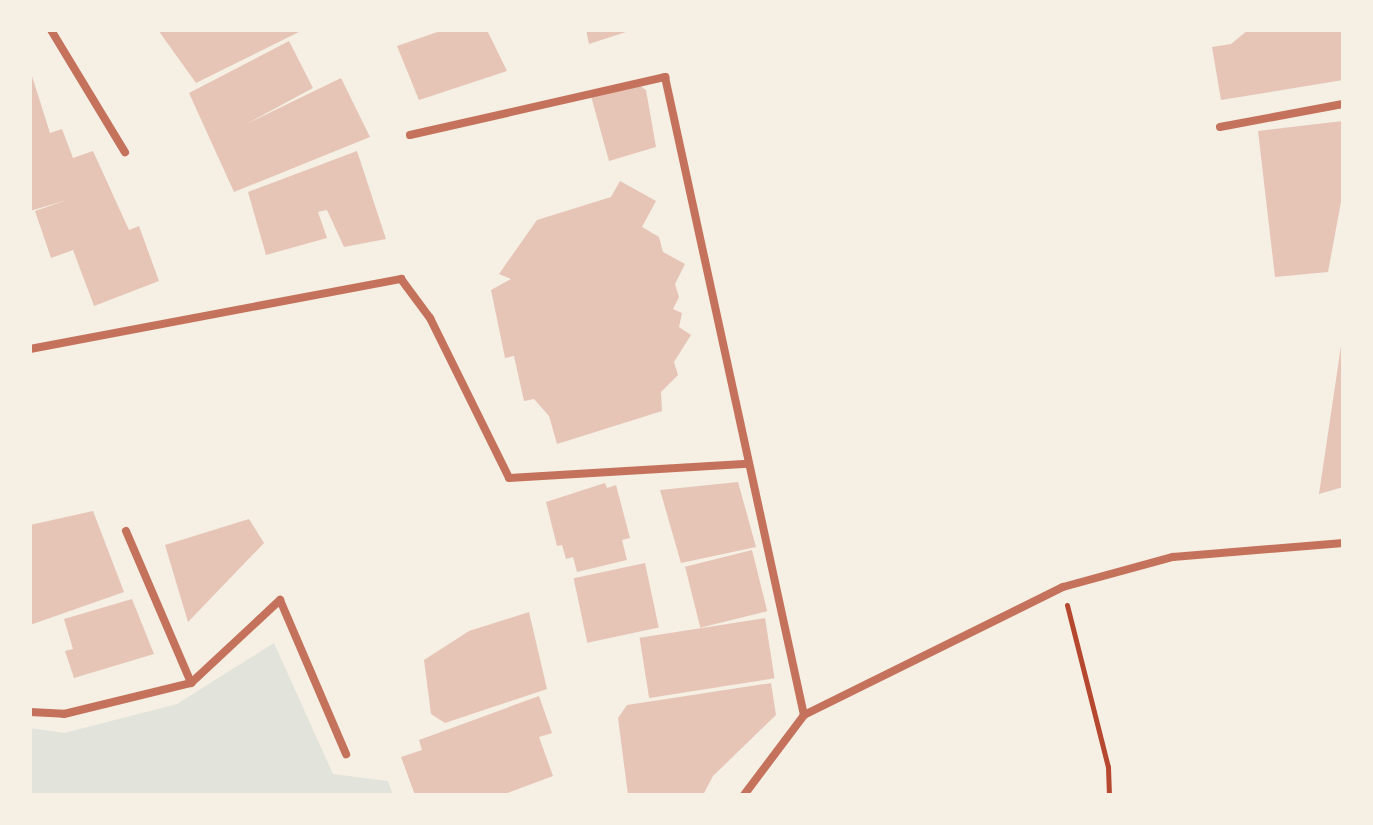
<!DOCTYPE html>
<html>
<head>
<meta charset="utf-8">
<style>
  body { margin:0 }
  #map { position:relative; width:1373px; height:825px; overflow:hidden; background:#f6efe4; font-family:"Nunito Sans",sans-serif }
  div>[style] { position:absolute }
  .green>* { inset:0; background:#e2e4dc }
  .building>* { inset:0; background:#e6c5b7; transform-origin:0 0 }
  .path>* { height:5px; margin:-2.5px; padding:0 2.5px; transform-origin:2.5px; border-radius:2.5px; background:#b5482f }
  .minor>* { height:8px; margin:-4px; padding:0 4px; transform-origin:4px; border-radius:4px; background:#c5725c }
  span { translate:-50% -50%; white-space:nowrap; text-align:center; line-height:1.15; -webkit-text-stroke:6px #f6efe4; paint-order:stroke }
  .frame { position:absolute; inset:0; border:32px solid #f6efe4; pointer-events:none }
</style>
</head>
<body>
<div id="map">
  <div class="green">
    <div style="clip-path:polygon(274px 643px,333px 774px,388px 781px,393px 795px,30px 795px,30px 728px,64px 733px,177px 704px)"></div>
  </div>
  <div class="building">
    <div style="clip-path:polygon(158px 30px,303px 30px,196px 83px)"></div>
    <div style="clip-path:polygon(443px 30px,487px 30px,507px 71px,419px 100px,397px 46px)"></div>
    <div style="clip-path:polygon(586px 30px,628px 30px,629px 31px,589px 44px)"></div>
    <div style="clip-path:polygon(1248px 30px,1343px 30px,1343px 80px,1221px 100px,1212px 47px,1231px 44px)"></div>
    <div style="clip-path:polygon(289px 41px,313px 88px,246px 124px,341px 78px,370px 137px,234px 192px,189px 93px)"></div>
    <div style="clip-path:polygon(31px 73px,50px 133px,62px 129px,73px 158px,93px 151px,129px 230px,139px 226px,159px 281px,94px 306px,73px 250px,51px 258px,35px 211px,67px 200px,30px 211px)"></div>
    <div style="clip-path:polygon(633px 81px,646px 90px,656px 147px,609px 161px,591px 96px)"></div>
    <div style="clip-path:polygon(1343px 121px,1343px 191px,1328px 272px,1275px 277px,1258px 131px)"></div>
    <div style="clip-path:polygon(357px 151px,386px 239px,344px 247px,327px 210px,318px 212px,327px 238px,266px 255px,248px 192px)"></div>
    <div style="clip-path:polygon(620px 181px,656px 201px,642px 227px,659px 237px,663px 252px,685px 264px,675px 284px,679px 297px,673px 309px,682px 313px,679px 327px,691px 335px,674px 362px,678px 375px,661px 392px,662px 411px,557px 444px,549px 416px,534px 399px,524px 401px,514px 356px,505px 358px,491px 290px,511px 279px,499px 274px,537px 220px,611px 197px)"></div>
    <div style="clip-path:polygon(1341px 346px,1343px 487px,1319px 494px)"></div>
    <div style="clip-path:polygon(738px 482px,756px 547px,681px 563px,660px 490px)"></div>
    <div style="clip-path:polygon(605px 483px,607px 488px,616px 485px,630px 538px,622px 540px,627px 560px,577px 572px,573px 557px,566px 559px,562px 545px,557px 546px,546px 502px)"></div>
    <div style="clip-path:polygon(93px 511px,124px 592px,30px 625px,30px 525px)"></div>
    <div style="clip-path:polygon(249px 519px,264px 543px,188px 622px,165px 545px)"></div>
    <div style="left:752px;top:550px;width:63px;height:69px;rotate:76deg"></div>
    <div style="left:645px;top:563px;width:66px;height:73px;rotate:78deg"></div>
    <div style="clip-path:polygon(132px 599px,154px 654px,74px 678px,65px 651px,73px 649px,64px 619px)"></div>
    <div style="clip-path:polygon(529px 612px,547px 689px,445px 723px,431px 714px,424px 660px,469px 631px)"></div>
    <div style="left:765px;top:618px;width:61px;height:127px;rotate:81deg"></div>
    <div style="clip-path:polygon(771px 683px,776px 715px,713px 776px,703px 795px,628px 795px,618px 718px,627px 705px)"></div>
    <div style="clip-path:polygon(539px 696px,552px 733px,539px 737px,553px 776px,502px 795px,415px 795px,401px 757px,422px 750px,419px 740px)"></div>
  </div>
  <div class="path">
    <div style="left:1067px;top:605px;width:167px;rotate:75.8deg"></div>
    <div style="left:1108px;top:767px;width:28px;rotate:88deg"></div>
  </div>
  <div class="minor">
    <div style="left:51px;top:30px;width:143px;rotate:58.8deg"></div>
    <div style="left:1220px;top:127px;width:125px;rotate:-10.6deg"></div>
    <div style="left:410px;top:135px;width:262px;rotate:-12.8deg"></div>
    <div style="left:665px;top:77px;width:653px;rotate:77.71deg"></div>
    <div style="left:30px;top:349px;width:378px;rotate:-10.7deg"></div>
    <div style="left:401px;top:279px;width:49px;rotate:53.4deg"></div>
    <div style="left:430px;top:318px;width:178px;rotate:63.7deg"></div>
    <div style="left:509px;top:478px;width:239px;rotate:-3.4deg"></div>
    <div style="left:126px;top:531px;width:165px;rotate:66.8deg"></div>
    <div style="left:30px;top:712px;width:34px;rotate:3deg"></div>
    <div style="left:64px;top:714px;width:131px;rotate:-13.7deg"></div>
    <div style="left:191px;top:683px;width:122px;rotate:-43deg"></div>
    <div style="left:280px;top:600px;width:168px;rotate:66.8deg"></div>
    <div style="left:744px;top:795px;width:100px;rotate:-53.1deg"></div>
    <div style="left:804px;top:715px;width:289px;rotate:-26.3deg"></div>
    <div style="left:1063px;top:587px;width:114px;rotate:-15.3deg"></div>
    <div style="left:1173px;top:557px;width:171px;rotate:-4.7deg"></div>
  </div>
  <div class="frame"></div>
</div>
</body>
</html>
